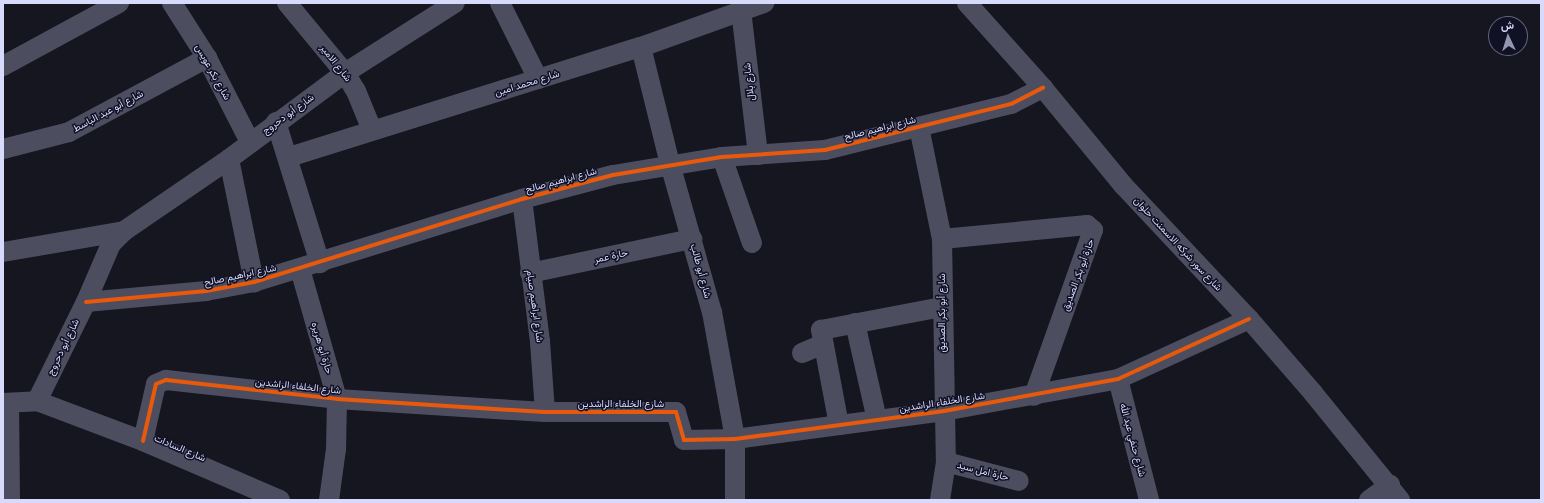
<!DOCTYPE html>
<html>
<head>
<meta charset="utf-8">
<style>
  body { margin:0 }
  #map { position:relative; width:1544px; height:503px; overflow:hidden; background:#161620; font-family:"Golos Text",Vazirmatn,sans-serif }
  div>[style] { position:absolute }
  .street>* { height:20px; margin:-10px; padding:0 10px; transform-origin:10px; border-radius:10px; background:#4c4e60 }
  .cycleway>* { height:4px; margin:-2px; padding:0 2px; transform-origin:2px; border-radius:2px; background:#e8590c }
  span { translate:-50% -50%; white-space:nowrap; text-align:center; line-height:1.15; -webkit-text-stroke:3px #111125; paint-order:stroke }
  .street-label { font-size:10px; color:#d8dafc }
  .frame { position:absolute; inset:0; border:4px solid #d8dafc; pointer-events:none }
  .north { position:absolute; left:1488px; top:16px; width:40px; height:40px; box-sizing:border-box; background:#111125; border:1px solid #61617b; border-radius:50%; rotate:356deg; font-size:11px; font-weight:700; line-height:16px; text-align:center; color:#d8dafc }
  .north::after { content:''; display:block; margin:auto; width:14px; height:18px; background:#9495af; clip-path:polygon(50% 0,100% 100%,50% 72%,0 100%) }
</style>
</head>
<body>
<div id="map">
  <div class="street">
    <div style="left:172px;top:3px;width:65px;rotate:57.5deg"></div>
    <div style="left:207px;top:58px;width:94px;rotate:62.9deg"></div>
    <div style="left:287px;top:3px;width:91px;rotate:50.4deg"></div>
    <div style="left:345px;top:73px;width:21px;rotate:59deg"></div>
    <div style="left:356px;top:91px;width:42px;rotate:67.7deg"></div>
    <div style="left:500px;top:3px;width:85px;rotate:63.4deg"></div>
    <div style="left:967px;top:3px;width:114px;rotate:48.2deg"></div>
    <div style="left:1043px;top:88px;width:126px;rotate:50.5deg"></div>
    <div style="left:1123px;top:185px;width:184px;rotate:46.8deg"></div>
    <div style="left:1249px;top:319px;width:98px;rotate:49.1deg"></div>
    <div style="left:1313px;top:393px;width:138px;rotate:50.9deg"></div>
    <div style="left:741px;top:10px;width:146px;rotate:83.3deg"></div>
    <div style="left:641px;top:47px;width:121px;rotate:76.1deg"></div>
    <div style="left:670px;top:164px;width:154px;rotate:74.2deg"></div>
    <div style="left:712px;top:312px;width:129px;rotate:79.7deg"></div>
    <div style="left:735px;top:439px;width:61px;rotate:90deg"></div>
    <div style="left:3px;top:66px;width:132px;rotate:-28.5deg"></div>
    <div style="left:276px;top:122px;width:148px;rotate:72.7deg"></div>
    <div style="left:919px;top:127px;width:114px;rotate:78.4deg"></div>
    <div style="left:942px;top:239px;width:223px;rotate:89deg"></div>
    <div style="left:946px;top:462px;width:38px;rotate:99deg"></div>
    <div style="left:3px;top:149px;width:68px;rotate:-14.4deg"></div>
    <div style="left:69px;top:132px;width:157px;rotate:-28.2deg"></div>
    <div style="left:289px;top:157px;width:369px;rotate:-17.4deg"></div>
    <div style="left:641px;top:47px;width:131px;rotate:-19.7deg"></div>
    <div style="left:722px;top:157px;width:91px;rotate:70.8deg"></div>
    <div style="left:229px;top:159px;width:126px;rotate:78.5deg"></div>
    <div style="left:522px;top:199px;width:144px;rotate:82.8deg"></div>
    <div style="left:540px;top:342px;width:70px;rotate:85.9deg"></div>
    <div style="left:942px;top:239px;width:146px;rotate:-5.5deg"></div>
    <div style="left:1087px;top:225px;width:8px;rotate:40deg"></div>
    <div style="left:1093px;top:230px;width:176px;rotate:109.6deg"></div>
    <div style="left:3px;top:252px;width:123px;rotate:-9.8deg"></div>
    <div style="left:300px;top:269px;width:135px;rotate:74.1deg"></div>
    <div style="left:337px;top:399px;width:50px;rotate:91.1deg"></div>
    <div style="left:336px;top:449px;width:51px;rotate:97.8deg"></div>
    <div style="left:530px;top:273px;width:166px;rotate:-11.9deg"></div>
    <div style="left:86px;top:302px;width:121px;rotate:-5.2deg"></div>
    <div style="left:206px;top:291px;width:49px;rotate:-10.6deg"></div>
    <div style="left:254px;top:282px;width:281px;rotate:-17.2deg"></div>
    <div style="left:522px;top:199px;width:94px;rotate:-14.8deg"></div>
    <div style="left:613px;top:175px;width:110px;rotate:-9.4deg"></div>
    <div style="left:722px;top:157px;width:103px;rotate:-3.9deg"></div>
    <div style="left:825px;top:150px;width:192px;rotate:-13.9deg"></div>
    <div style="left:1011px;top:104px;width:36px;rotate:-27deg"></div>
    <div style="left:855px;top:323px;width:99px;rotate:77.2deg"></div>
    <div style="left:802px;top:353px;width:23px;rotate:-23deg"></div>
    <div style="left:1118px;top:379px;width:125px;rotate:75.6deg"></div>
    <div style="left:37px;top:401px;width:110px;rotate:-63.7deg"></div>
    <div style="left:86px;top:302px;width:63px;rotate:-66.7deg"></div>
    <div style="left:111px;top:244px;width:18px;rotate:-45deg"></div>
    <div style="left:124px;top:231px;width:127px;rotate:-34.4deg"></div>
    <div style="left:229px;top:159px;width:144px;rotate:-36.6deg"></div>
    <div style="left:345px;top:73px;width:130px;rotate:-32.5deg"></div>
    <div style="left:3px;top:403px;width:34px;rotate:-3deg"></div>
    <div style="left:37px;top:401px;width:113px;rotate:20.7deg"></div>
    <div style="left:143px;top:441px;width:149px;rotate:23.3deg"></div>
    <div style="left:9px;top:403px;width:97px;rotate:89.4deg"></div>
    <div style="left:839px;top:425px;width:97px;rotate:-100.7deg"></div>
    <div style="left:821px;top:330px;width:123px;rotate:-10.8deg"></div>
    <div style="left:143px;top:441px;width:58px;rotate:-77.2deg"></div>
    <div style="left:156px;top:384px;width:11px;rotate:-22deg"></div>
    <div style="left:166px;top:380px;width:172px;rotate:6.3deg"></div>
    <div style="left:337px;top:399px;width:208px;rotate:3.6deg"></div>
    <div style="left:545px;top:412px;width:131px"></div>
    <div style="left:676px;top:412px;width:29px;rotate:74deg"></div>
    <div style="left:684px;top:440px;width:51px;rotate:-1.1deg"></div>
    <div style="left:735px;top:439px;width:211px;rotate:-7.6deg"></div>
    <div style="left:944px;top:411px;width:177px;rotate:-10.4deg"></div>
    <div style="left:1118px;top:379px;width:144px;rotate:-24.6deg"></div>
    <div style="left:946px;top:462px;width:75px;rotate:14.6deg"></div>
    <div style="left:1369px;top:500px;width:26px;rotate:-36deg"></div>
  </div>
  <div class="cycleway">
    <div style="left:86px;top:302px;width:121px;rotate:-5.2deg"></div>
    <div style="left:206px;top:291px;width:49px;rotate:-10.6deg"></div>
    <div style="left:254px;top:282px;width:281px;rotate:-17.2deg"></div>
    <div style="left:522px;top:199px;width:94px;rotate:-14.8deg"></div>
    <div style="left:613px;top:175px;width:110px;rotate:-9.4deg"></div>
    <div style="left:722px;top:157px;width:103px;rotate:-3.9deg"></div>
    <div style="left:825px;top:150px;width:192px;rotate:-13.9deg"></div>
    <div style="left:1011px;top:104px;width:36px;rotate:-27deg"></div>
    <div style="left:143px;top:441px;width:58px;rotate:-77.2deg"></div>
    <div style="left:156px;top:384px;width:11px;rotate:-22deg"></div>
    <div style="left:166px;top:380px;width:172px;rotate:6.3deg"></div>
    <div style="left:337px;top:399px;width:208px;rotate:3.6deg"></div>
    <div style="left:545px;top:412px;width:131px"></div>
    <div style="left:676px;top:412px;width:29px;rotate:74deg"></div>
    <div style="left:684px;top:440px;width:51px;rotate:-1.1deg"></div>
    <div style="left:735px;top:439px;width:211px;rotate:-7.6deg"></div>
    <div style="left:944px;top:411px;width:177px;rotate:-10.4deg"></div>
    <div style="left:1118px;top:379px;width:144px;rotate:-24.6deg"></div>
  </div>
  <div class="street-label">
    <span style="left:336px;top:63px;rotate:52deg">شارع الامير</span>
    <span style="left:213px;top:72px;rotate:61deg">شارع بكر عويس</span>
    <span style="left:749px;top:82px;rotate:-96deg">شارع بلال</span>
    <span style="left:527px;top:83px;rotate:-17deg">شارع محمد امين</span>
    <span style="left:108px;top:111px;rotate:-28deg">شارع أبو عبد الباسط</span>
    <span style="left:288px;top:114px;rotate:-36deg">شارع أبو دحروج</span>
    <span style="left:880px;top:128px;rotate:-14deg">شارع ابراهيم صالح</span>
    <span style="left:561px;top:180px;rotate:-15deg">شارع ابراهيم صالح</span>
    <span style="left:1178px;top:244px;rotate:47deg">شارع سور شركه الاسمنت حلوان</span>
    <span style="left:611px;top:256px;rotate:-12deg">حارة عمر</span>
    <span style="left:701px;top:271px;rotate:75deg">شارع أبو طالب</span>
    <span style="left:240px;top:275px;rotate:-12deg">شارع ابراهيم صالح</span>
    <span style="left:1078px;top:275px;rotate:-70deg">حارة أبو بكر الصديق</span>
    <span style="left:535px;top:306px;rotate:82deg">شارع ابراهيم صيام</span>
    <span style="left:942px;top:313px;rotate:-90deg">شارع أبو بكر الصديق</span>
    <span style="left:63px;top:347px;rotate:-64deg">شارع أبو دحروج</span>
    <span style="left:322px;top:348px;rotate:74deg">حارة أبو هريره</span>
    <span style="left:298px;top:386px;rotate:6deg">شارع الخلفاء الراشدين</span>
    <span style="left:942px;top:402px;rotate:-9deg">شارع الخلفاء الراشدين</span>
    <span style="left:621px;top:404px">شارع الخلفاء الراشدين</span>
    <span style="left:1133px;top:440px;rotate:75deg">شارع حنفي عبد الله</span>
    <span style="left:180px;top:448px;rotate:23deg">شارع السادات</span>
    <span style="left:983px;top:471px;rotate:14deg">حارة امل سيد</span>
  </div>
  <div class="frame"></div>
  <div class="north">ش</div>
</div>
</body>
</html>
